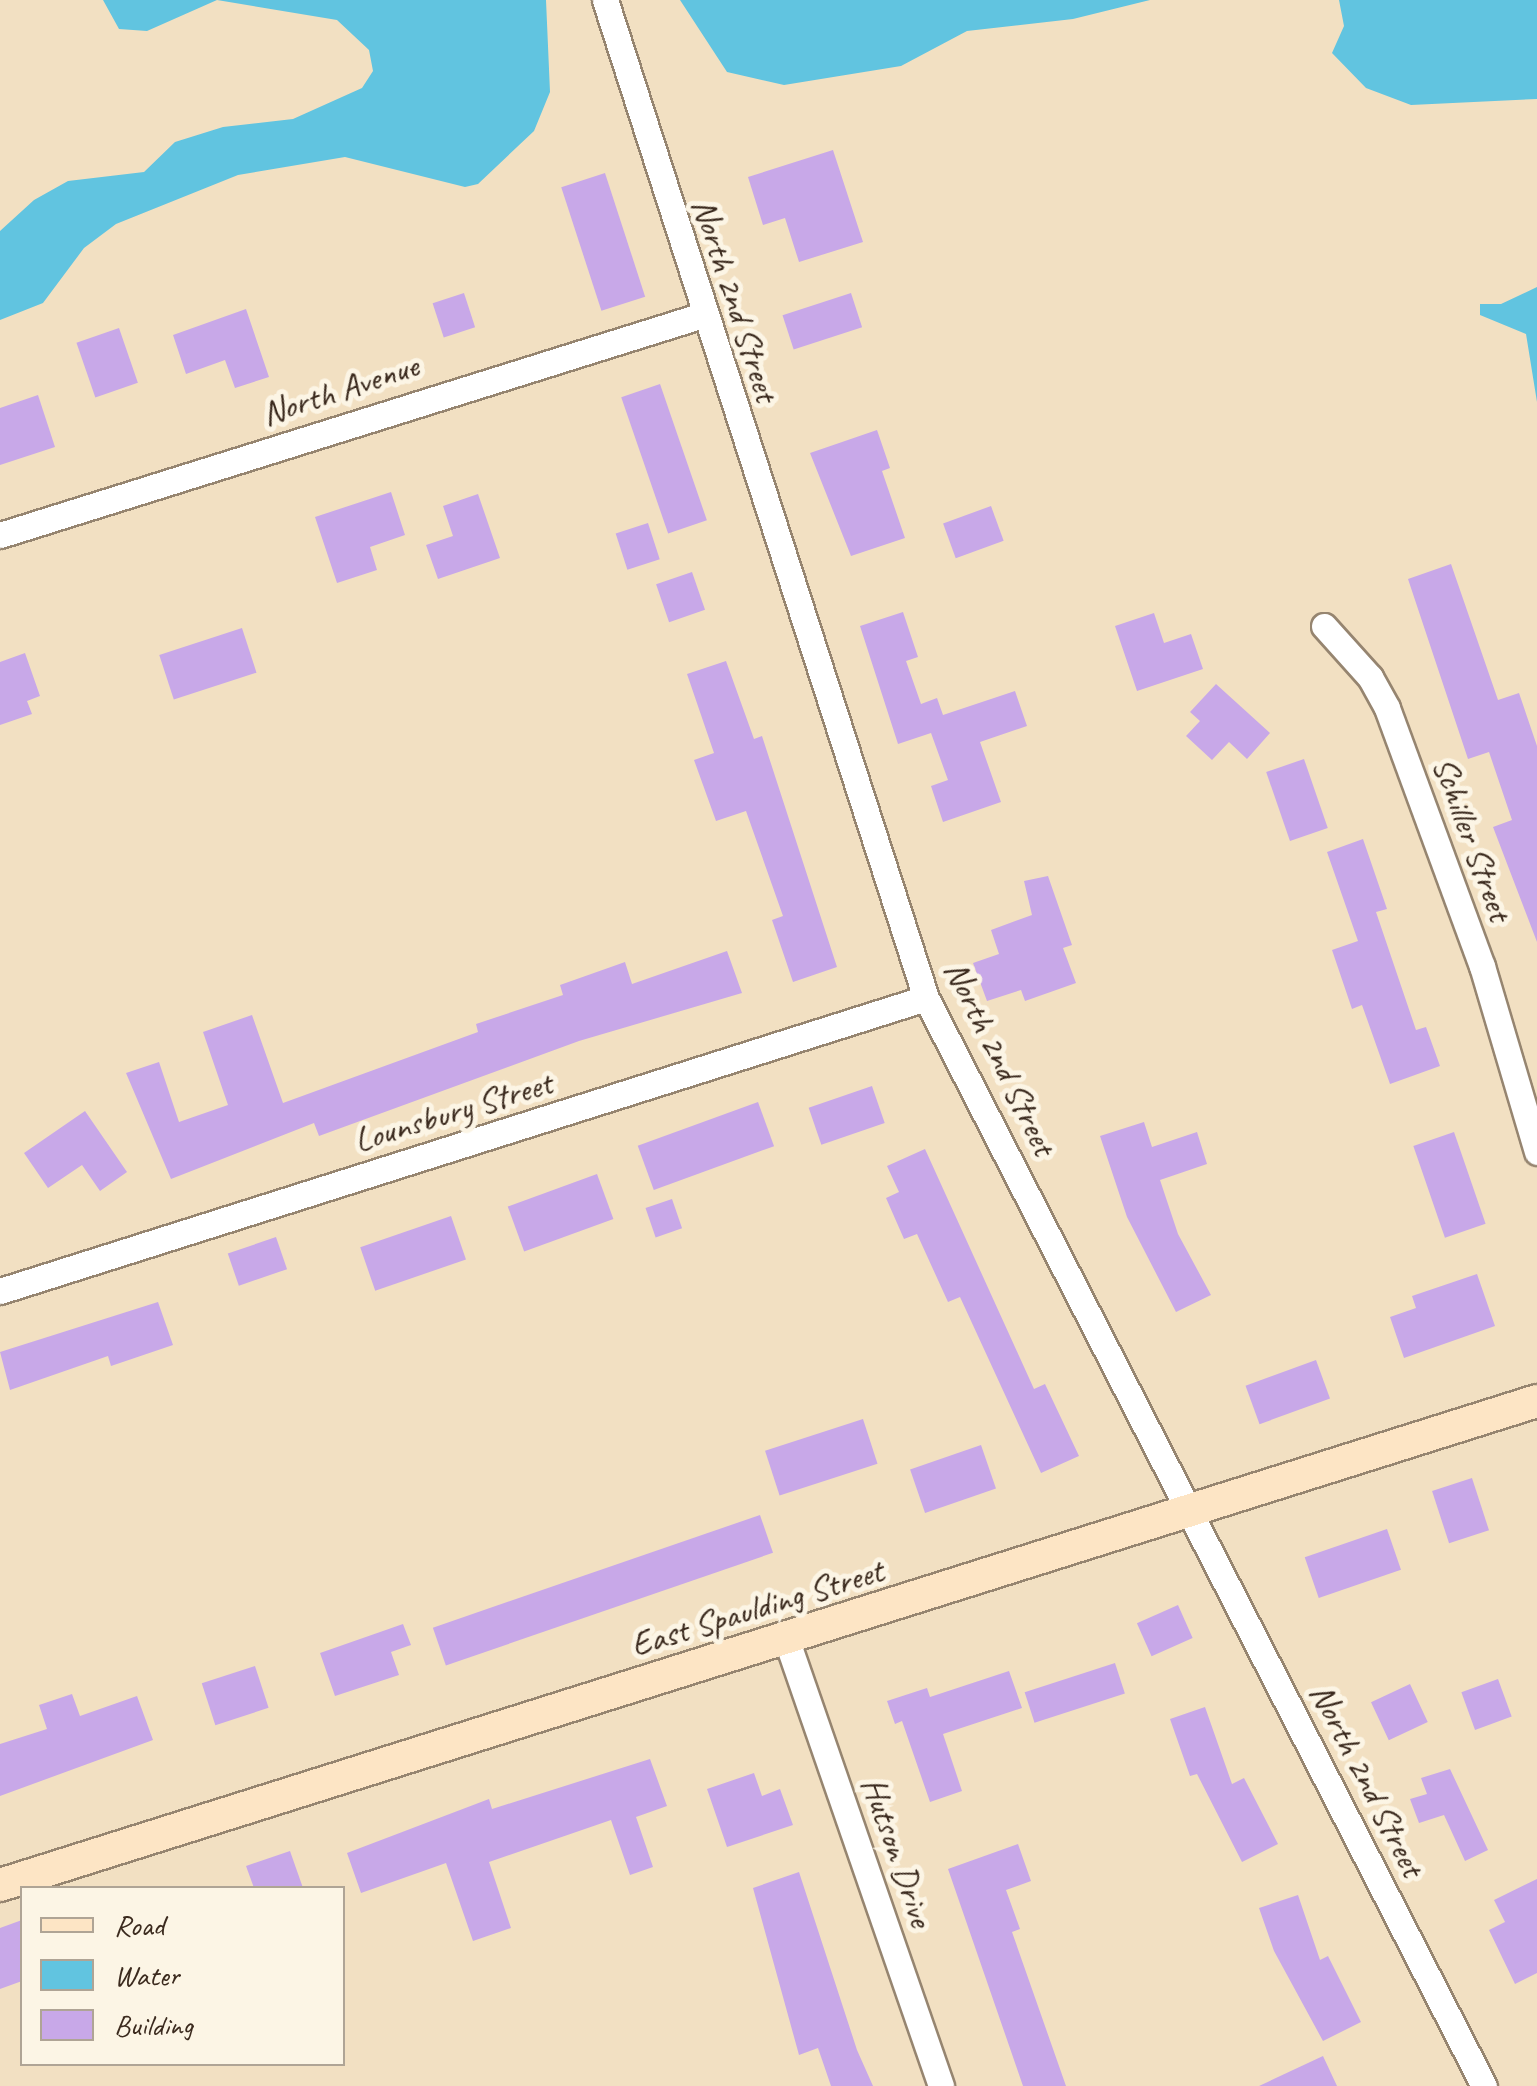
<!DOCTYPE html>
<html>
<head>
<meta charset="utf-8">
<style>
  body { margin:0 }
  #map { position:relative; width:1537px; height:2086px; overflow:hidden; background:#f2e0c2; font-family:Caveat,sans-serif }
  div>[style] { position:absolute }
  .water>* { inset:0; background:#61c4e0 }
  .building>* { inset:0; background:#c8a8e8; transform-origin:0 0 }
  .roads { filter:drop-shadow(2px 0 #968570) drop-shadow(-2px 0 #968570) drop-shadow(0 2px #968570) drop-shadow(0 -2px #968570) }
  .street>* { height:25px; margin:-12.5px; padding:0 12.5px; transform-origin:12.5px; border-radius:12.5px; background:#fff }
  .secondary>* { height:32px; margin:-16px; padding:0 16px; transform-origin:16px; border-radius:16px; background:#fde5c5 }
  span { translate:-50% -50%; white-space:nowrap; text-align:center; line-height:1.15; -webkit-text-stroke:10px #fcf5e5; paint-order:stroke }
  .street-label { font-size:35px; color:#3b2a1e }
  .legend { position:absolute; left:20px; top:1886px; width:325px; height:180px; box-sizing:border-box; background:#fcf5e5; border:2px solid #afa495; margin:0; padding:12px 18px; list-style:none; font-size:30px; color:#3b2a1e }
  .legend li { display:flex; align-items:center; gap:20px; height:50px }
  .legend b { width:50px; border:2px solid #afa495 }
</style>
</head>
<body>
<div id="map">
  <div class="water">
    <div style="clip-path:polygon(103px 0,546px 0,550px 92px,534px 131px,478px 184px,465px 187px,345px 157px,238px 175px,116px 224px,84px 248px,43px 303px,0 320px,0 231px,34px 200px,68px 181px,144px 172px,175px 142px,223px 127px,293px 119px,362px 88px,373px 71px,369px 50px,337px 20px,217px 0,147px 31px,119px 29px)"></div>
    <div style="clip-path:polygon(680px 0,1150px 0,1073px 19px,967px 31px,901px 66px,784px 85px,727px 72px)"></div>
    <div style="clip-path:polygon(1339px 0,1537px 0,1537px 99px,1411px 105px,1366px 88px,1332px 53px,1344px 26px)"></div>
    <div style="clip-path:polygon(1537px 287px,1537px 402px,1526px 334px,1480px 315px,1480px 304px,1501px 304px)"></div>
  </div>
  <div class="building">
    <div style="clip-path:polygon(833px 150px,863px 242px,799px 262px,785px 218px,763px 225px,748px 177px)"></div>
    <div style="left:605px;top:173px;width:130px;height:46px;rotate:72deg"></div>
    <div style="left:464px;top:293px;width:36px;height:33px;rotate:72deg"></div>
    <div style="left:851px;top:293px;width:36px;height:72px;rotate:72deg"></div>
    <div style="clip-path:polygon(246px 309px,269px 377px,235px 388px,225px 360px,186px 374px,173px 335px)"></div>
    <div style="left:119px;top:328px;width:58px;height:45px;rotate:71deg"></div>
    <div style="left:660px;top:384px;width:144px;height:41px;rotate:71deg"></div>
    <div style="clip-path:polygon(38px 395px,55px 447px,0 465px,0 408px)"></div>
    <div style="clip-path:polygon(877px 430px,890px 468px,882px 471px,905px 538px,851px 556px,810px 453px)"></div>
    <div style="clip-path:polygon(391px 492px,405px 535px,370px 547px,377px 570px,337px 583px,315px 517px)"></div>
    <div style="clip-path:polygon(478px 494px,500px 558px,438px 579px,426px 545px,453px 536px,443px 506px)"></div>
    <div style="left:991px;top:506px;width:37px;height:51px;rotate:70deg"></div>
    <div style="left:648px;top:523px;width:38px;height:34px;rotate:72deg"></div>
    <div style="clip-path:polygon(1451px 564px,1498px 700px,1519px 693px,1537px 746px,1537px 942px,1493px 827px,1512px 820px,1489px 752px,1468px 759px,1408px 579px)"></div>
    <div style="left:692px;top:572px;width:40px;height:38px;rotate:71deg"></div>
    <div style="clip-path:polygon(903px 612px,918px 657px,906px 661px,921px 704px,937px 698px,943px 715px,1015px 691px,1027px 726px,980px 742px,1001px 802px,943px 822px,931px 786px,948px 780px,931px 733px,898px 744px,860px 626px)"></div>
    <div style="clip-path:polygon(1154px 613px,1164px 643px,1191px 634px,1203px 669px,1137px 691px,1115px 626px)"></div>
    <div style="left:242px;top:628px;width:47px;height:87px;rotate:72deg"></div>
    <div style="clip-path:polygon(25px 653px,40px 696px,27px 701px,32px 714px,0 725px,0 662px)"></div>
    <div style="clip-path:polygon(726px 661px,754px 739px,762px 736px,837px 967px,793px 982px,772px 920px,783px 916px,746px 811px,716px 821px,694px 760px,714px 753px,687px 674px)"></div>
    <div style="clip-path:polygon(1216px 684px,1270px 733px,1247px 759px,1229px 742px,1212px 760px,1186px 736px,1200px 721px,1190px 712px)"></div>
    <div style="left:1304px;top:759px;width:73px;height:40px;rotate:71deg"></div>
    <div style="clip-path:polygon(1363px 839px,1387px 909px,1376px 912px,1416px 1030px,1426px 1027px,1440px 1066px,1390px 1084px,1362px 1005px,1352px 1009px,1332px 950px,1358px 941px,1327px 852px)"></div>
    <div style="clip-path:polygon(1048px 876px,1072px 945px,1063px 948px,1076px 983px,1025px 1001px,1021px 990px,987px 1001px,973px 963px,999px 954px,991px 930px,1032px 915px,1024px 881px)"></div>
    <div style="clip-path:polygon(727px 951px,742px 993px,579px 1041px,319px 1136px,314px 1123px,171px 1179px,126px 1073px,159px 1062px,179px 1122px,228px 1105px,203px 1032px,252px 1015px,283px 1103px,478px 1032px,476px 1024px,563px 995px,560px 985px,625px 962px,632px 984px)"></div>
    <div style="left:872px;top:1086px;width:39px;height:67px;rotate:71deg"></div>
    <div style="left:758px;top:1102px;width:47px;height:128px;rotate:70deg"></div>
    <div style="clip-path:polygon(85px 1111px,127px 1172px,100px 1191px,82px 1165px,48px 1188px,24px 1153px)"></div>
    <div style="clip-path:polygon(1144px 1122px,1152px 1147px,1197px 1132px,1207px 1164px,1160px 1180px,1178px 1234px,1211px 1295px,1176px 1312px,1127px 1217px,1100px 1136px)"></div>
    <div style="left:1454px;top:1132px;width:97px;height:43px;rotate:71deg"></div>
    <div style="clip-path:polygon(925px 1149px,1034px 1389px,1045px 1384px,1079px 1456px,1041px 1473px,960px 1297px,948px 1302px,917px 1234px,904px 1239px,886px 1198px,899px 1192px,887px 1166px)"></div>
    <div style="left:597px;top:1174px;width:48px;height:95px;rotate:70deg"></div>
    <div style="left:672px;top:1199px;width:31px;height:28px;rotate:71deg"></div>
    <div style="left:451px;top:1216px;width:46px;height:96px;rotate:71deg"></div>
    <div style="left:276px;top:1237px;width:34px;height:51px;rotate:71deg"></div>
    <div style="clip-path:polygon(1477px 1274px,1495px 1326px,1404px 1358px,1390px 1317px,1416px 1308px,1412px 1296px)"></div>
    <div style="clip-path:polygon(158px 1302px,173px 1345px,111px 1366px,108px 1356px,10px 1390px,0 1352px)"></div>
    <div style="left:1316px;top:1360px;width:41px;height:75px;rotate:70deg"></div>
    <div style="left:863px;top:1419px;width:47px;height:103px;rotate:72deg"></div>
    <div style="left:981px;top:1445px;width:46px;height:75px;rotate:71deg"></div>
    <div style="left:1472px;top:1478px;width:55px;height:42px;rotate:72deg"></div>
    <div style="left:760px;top:1515px;width:40px;height:346px;rotate:71deg"></div>
    <div style="left:1387px;top:1529px;width:43px;height:87px;rotate:71deg"></div>
    <div style="left:1178px;top:1605px;width:36px;height:45px;rotate:66deg"></div>
    <div style="clip-path:polygon(403px 1624px,411px 1645px,391px 1652px,399px 1675px,335px 1696px,320px 1653px)"></div>
    <div style="left:1115px;top:1663px;width:32px;height:95px;rotate:72deg"></div>
    <div style="left:255px;top:1666px;width:44px;height:56px;rotate:72deg"></div>
    <div style="clip-path:polygon(1009px 1671px,1022px 1708px,943px 1734px,962px 1791px,930px 1802px,902px 1721px,895px 1724px,887px 1701px,927px 1688px,930px 1697px)"></div>
    <div style="left:1498px;top:1679px;width:40px;height:39px;rotate:70deg"></div>
    <div style="left:1410px;top:1684px;width:42px;height:43px;rotate:65deg"></div>
    <div style="clip-path:polygon(72px 1694px,80px 1716px,137px 1696px,153px 1740px,0 1796px,0 1744px,47px 1729px,39px 1705px)"></div>
    <div style="clip-path:polygon(1205px 1707px,1232px 1784px,1244px 1778px,1278px 1844px,1242px 1862px,1197px 1774px,1190px 1776px,1170px 1719px)"></div>
    <div style="clip-path:polygon(650px 1759px,667px 1806px,636px 1817px,653px 1867px,630px 1875px,611px 1820px,489px 1862px,511px 1928px,473px 1941px,446px 1863px,361px 1893px,347px 1853px,489px 1799px,492px 1809px)"></div>
    <div style="clip-path:polygon(1450px 1769px,1488px 1850px,1465px 1861px,1444px 1815px,1419px 1823px,1410px 1799px,1427px 1794px,1421px 1778px)"></div>
    <div style="clip-path:polygon(754px 1773px,762px 1796px,780px 1789px,793px 1825px,727px 1847px,707px 1789px)"></div>
    <div style="clip-path:polygon(1018px 1844px,1031px 1881px,1006px 1890px,1020px 1929px,1012px 1932px,1066px 2086px,1023px 2086px,948px 1869px)"></div>
    <div style="clip-path:polygon(290px 1851px,303px 1888px,254px 1888px,246px 1866px)"></div>
    <div style="clip-path:polygon(799px 1872px,857px 2050px,873px 2086px,831px 2086px,818px 2048px,799px 2055px,753px 1888px)"></div>
    <div style="clip-path:polygon(1537px 1879px,1537px 1973px,1515px 1984px,1489px 1930px,1505px 1922px,1494px 1900px)"></div>
    <div style="clip-path:polygon(1298px 1895px,1320px 1960px,1328px 1956px,1361px 2022px,1323px 2041px,1274px 1951px,1259px 1908px)"></div>
    <div style="clip-path:polygon(22px 1920px,22px 1981px,0 1989px,0 1928px)"></div>
    <div style="clip-path:polygon(1323px 2056px,1337px 2086px,1259px 2086px)"></div>
  </div>
  <div class="roads">
    <div class="street">
      <div style="left:605px;top:0;width:1048px;rotate:72.17deg"></div>
      <div style="left:926px;top:998px;width:1223px;rotate:62.85deg"></div>
      <div style="left:0;top:535px;width:737px;rotate:-17.38deg"></div>
      <div style="left:1324px;top:626px;width:69px;rotate:48deg"></div>
      <div style="left:1370px;top:677px;width:35px;rotate:61deg"></div>
      <div style="left:1387px;top:708px;width:275px;rotate:69.8deg"></div>
      <div style="left:1482px;top:966px;width:194px;rotate:73.5deg"></div>
      <div style="left:0;top:1291px;width:971px;rotate:-17.56deg"></div>
      <div style="left:787px;top:1641px;width:471px;rotate:70.9deg"></div>
    </div>
    <div class="secondary">
      <div style="left:0;top:1885px;width:1611px;rotate:-17.48deg"></div>
    </div>
  </div>
  <div class="street-label">
    <span style="left:735px;top:300px;rotate:72deg">North 2nd Street</span>
    <span style="left:340px;top:390px;rotate:-18deg">North Avenue</span>
    <span style="left:1472px;top:839px;rotate:70deg">Schiller Street</span>
    <span style="left:1000px;top:1058px;rotate:64deg">North 2nd Street</span>
    <span style="left:453px;top:1112px;rotate:-17deg">Lounsbury Street</span>
    <span style="left:757px;top:1608px;rotate:-17deg">East Spaulding Street</span>
    <span style="left:1367px;top:1780px;rotate:63deg">North 2nd Street</span>
    <span style="left:897px;top:1852px;rotate:71deg">Hutson Drive</span>
  </div>
  <ul class="legend">
  <li><b style="height:12px;background:#fde5c5"></b>Road</li>
  <li><b style="height:28px;background:#61c4e0"></b>Water</li>
  <li><b style="height:28px;background:#c8a8e8"></b>Building</li>
  </ul>
</div>
</body>
</html>
